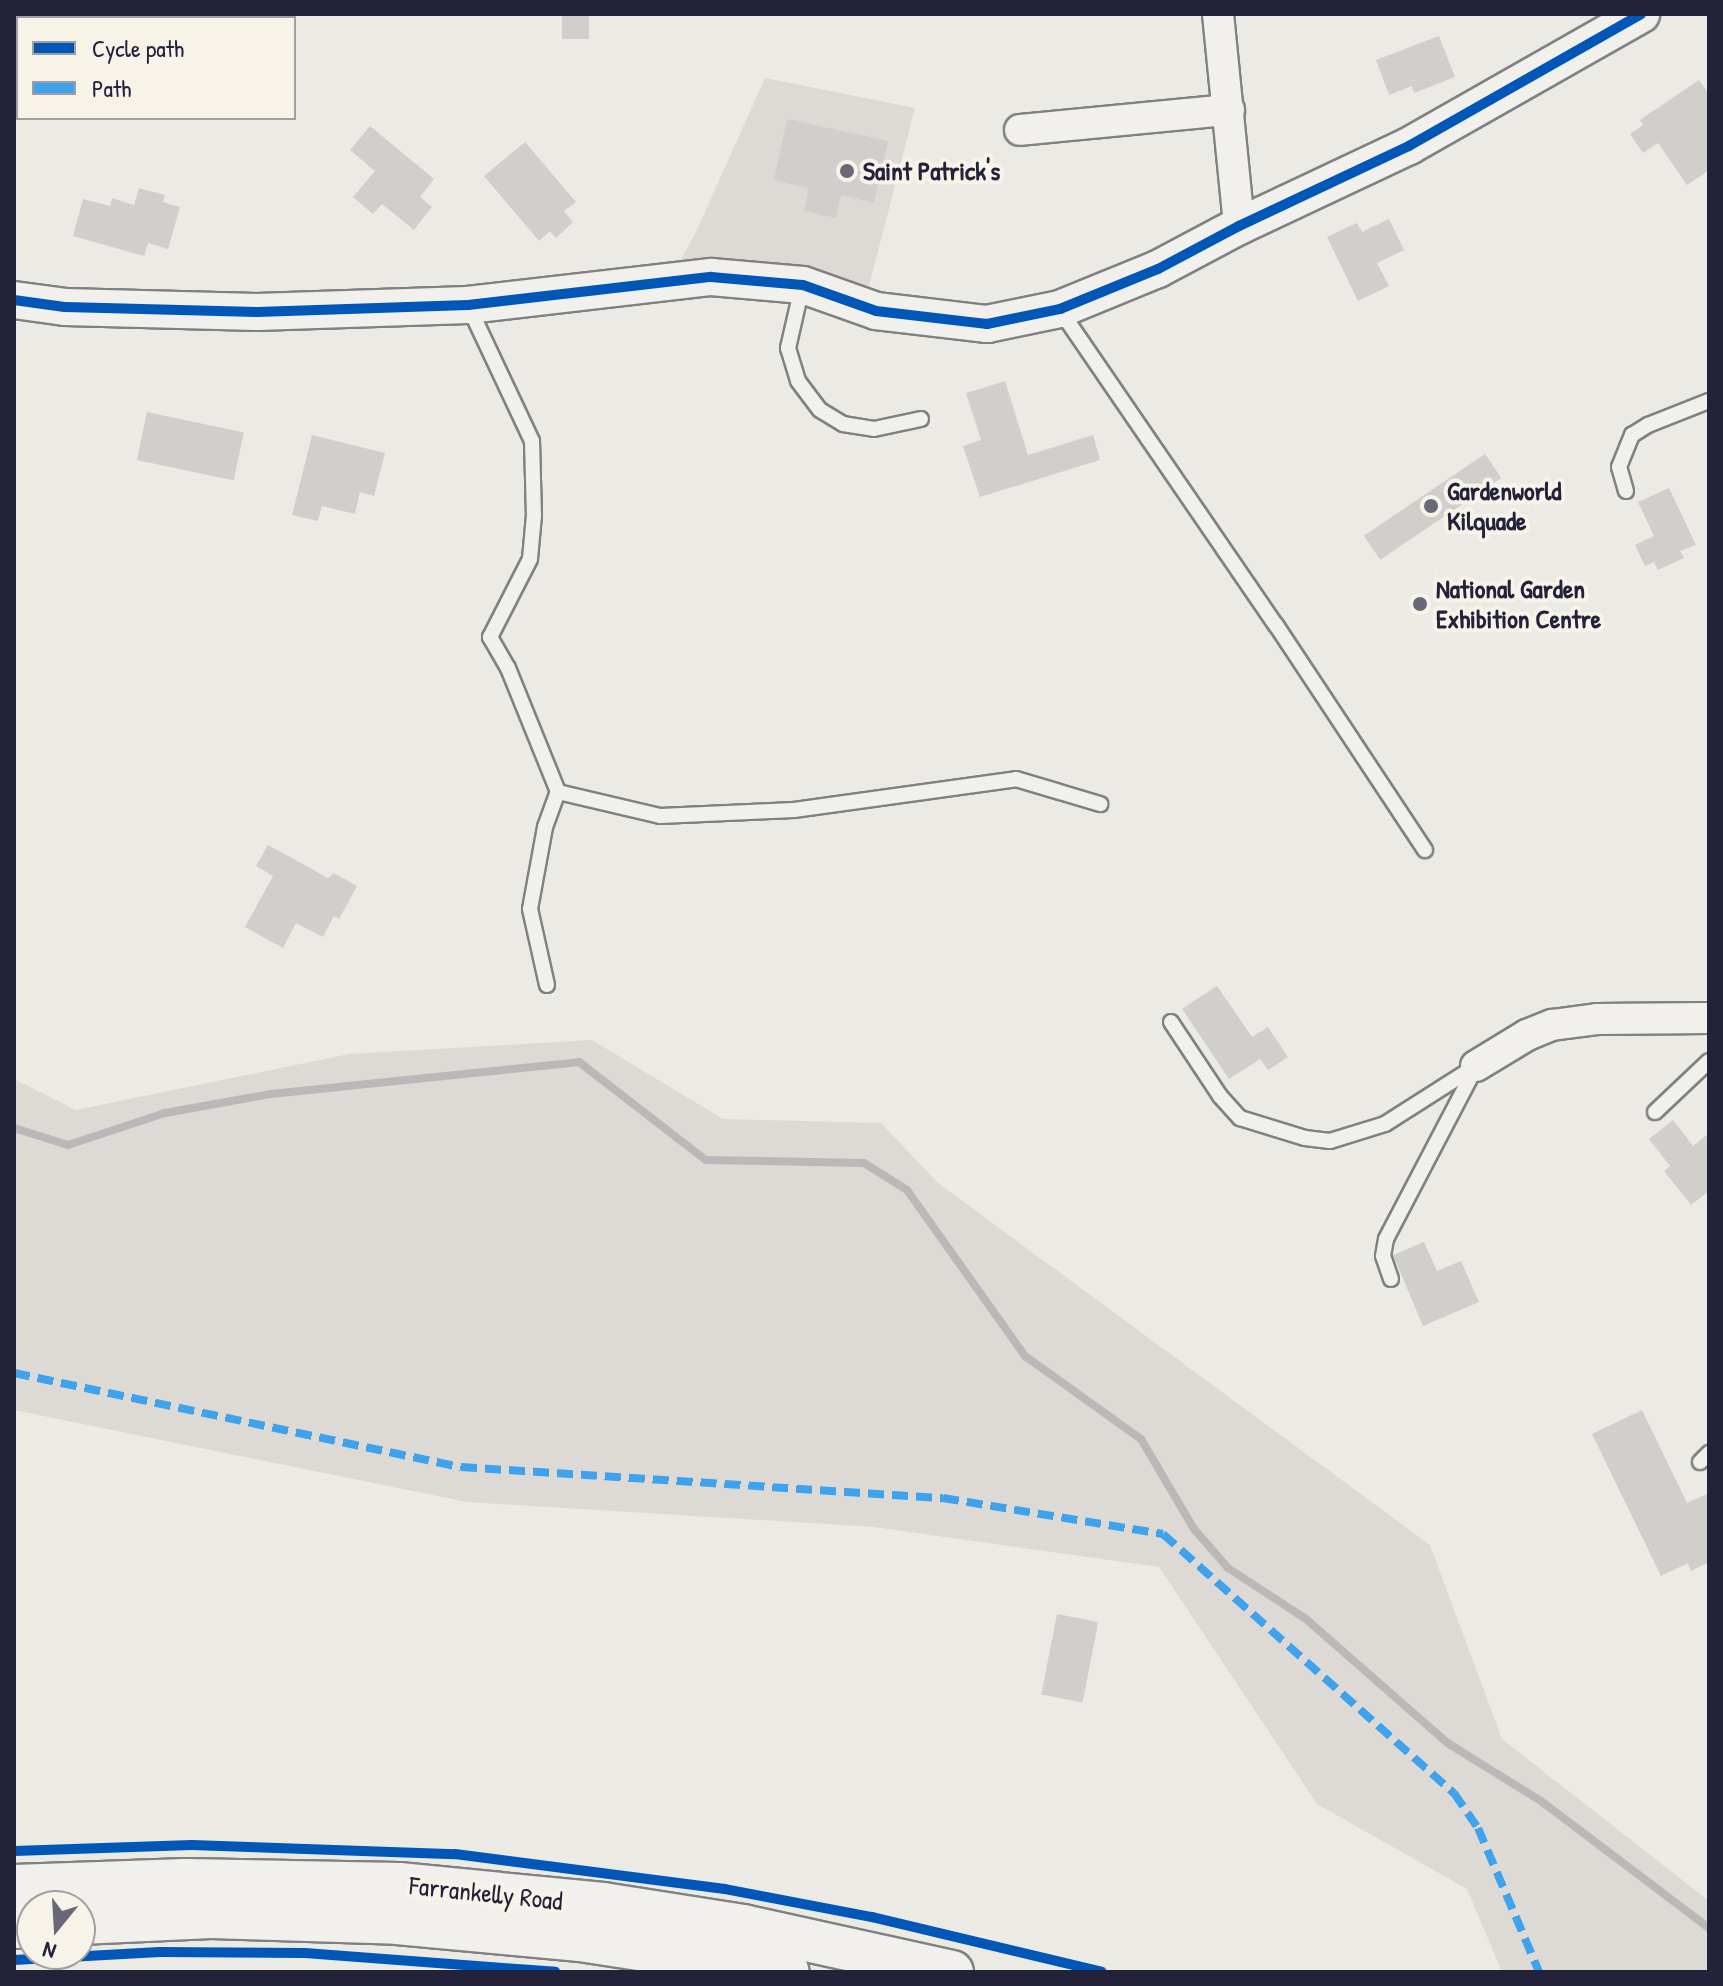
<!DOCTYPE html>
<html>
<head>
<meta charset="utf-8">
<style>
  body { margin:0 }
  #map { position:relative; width:1723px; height:1986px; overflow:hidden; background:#ebeae4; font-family:"Patrick Hand",sans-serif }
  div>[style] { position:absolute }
  .green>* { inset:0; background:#dddad5 }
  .stream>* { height:8px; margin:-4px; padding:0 4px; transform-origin:4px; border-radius:4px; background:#bbb8b9 }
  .building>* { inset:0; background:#d0cfcc; transform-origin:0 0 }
  .roads { filter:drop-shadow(2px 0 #818083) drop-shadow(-2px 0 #818083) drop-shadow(0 2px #818083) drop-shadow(0 -2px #818083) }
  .service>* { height:14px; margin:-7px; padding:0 7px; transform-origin:7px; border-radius:7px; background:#f1f0ec }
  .minor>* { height:30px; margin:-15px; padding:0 15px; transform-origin:15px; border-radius:15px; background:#f1f0ec }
  .tertiary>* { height:36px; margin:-18px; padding:0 18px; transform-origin:18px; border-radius:18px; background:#f1f0ec }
  .secondary>* { height:42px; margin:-21px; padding:0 21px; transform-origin:21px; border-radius:21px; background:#f1f0ec }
  .quiet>* { height:8px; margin-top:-4px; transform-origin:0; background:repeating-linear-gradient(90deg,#3ea2ec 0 16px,transparent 0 24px) }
  .cycleway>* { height:10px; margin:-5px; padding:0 5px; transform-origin:5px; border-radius:5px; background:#0057b8 }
  .dots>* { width:22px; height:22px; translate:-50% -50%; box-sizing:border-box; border:4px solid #f7f3e8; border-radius:50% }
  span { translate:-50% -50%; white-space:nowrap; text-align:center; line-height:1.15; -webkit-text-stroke:8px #f7f3e8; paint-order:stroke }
  .poi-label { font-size:26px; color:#22223b; font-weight:700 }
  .left { translate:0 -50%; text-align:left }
  .street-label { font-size:26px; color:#22223b }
  .frame { position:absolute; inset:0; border:16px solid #22223b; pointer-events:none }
  .legend { position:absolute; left:16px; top:16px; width:280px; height:104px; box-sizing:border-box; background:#f7f3e8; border:2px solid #a29fa3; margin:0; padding:10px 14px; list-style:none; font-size:24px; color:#22223b }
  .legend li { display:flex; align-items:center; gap:16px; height:40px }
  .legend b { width:40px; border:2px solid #a29fa3 }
  .north { position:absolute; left:16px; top:1890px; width:80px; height:80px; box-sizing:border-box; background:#f7f3e8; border:2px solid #a29fa3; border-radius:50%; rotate:198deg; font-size:22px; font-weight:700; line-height:32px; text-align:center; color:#22223b }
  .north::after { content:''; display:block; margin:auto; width:28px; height:36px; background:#686876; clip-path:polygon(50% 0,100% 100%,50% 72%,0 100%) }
</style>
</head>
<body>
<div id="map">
  <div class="green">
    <div style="clip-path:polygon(765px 78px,915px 108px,868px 290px,673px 273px,695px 234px)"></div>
    <div style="clip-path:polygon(592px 1040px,723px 1119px,881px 1123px,938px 1183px,1430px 1545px,1502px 1739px,1709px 1901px,1709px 1972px,1502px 1972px,1467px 1889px,1317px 1804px,1159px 1567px,874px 1527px,467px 1502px,14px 1410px,14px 1079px,76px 1110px,349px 1054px)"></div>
  </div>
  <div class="stream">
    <div style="left:14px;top:1128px;width:57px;rotate:17.5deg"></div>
    <div style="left:68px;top:1145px;width:102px;rotate:-18.3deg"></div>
    <div style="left:165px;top:1113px;width:108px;rotate:-10.2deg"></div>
    <div style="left:271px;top:1094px;width:310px;rotate:-5.9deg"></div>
    <div style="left:579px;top:1062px;width:160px;rotate:37.7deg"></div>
    <div style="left:706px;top:1160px;width:158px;rotate:1.1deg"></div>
    <div style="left:864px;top:1163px;width:51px;rotate:32.1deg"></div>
    <div style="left:907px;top:1190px;width:204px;rotate:54.6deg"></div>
    <div style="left:1025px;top:1356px;width:143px;rotate:35.6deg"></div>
    <div style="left:1141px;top:1439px;width:104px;rotate:59.5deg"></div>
    <div style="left:1194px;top:1529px;width:52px;rotate:48.9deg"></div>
    <div style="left:1228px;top:1568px;width:93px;rotate:33.2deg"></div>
    <div style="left:1306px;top:1619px;width:190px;rotate:41.2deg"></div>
    <div style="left:1449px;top:1744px;width:108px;rotate:31.8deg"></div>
    <div style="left:1541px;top:1801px;width:211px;rotate:37.1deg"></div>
  </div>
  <div class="building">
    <div style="left:562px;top:14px;width:27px;height:25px"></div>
    <div style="clip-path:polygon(1439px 36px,1455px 77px,1414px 93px,1412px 86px,1389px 95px,1376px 60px)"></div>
    <div style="clip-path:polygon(1699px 80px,1709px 94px,1709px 170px,1687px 185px,1658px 143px,1643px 153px,1630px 134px,1643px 125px,1640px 120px)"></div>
    <div style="clip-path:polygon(787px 119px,888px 141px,874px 203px,841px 195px,836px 218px,804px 211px,809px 188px,774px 180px)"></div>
    <div style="clip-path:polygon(370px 126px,434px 179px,420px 197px,432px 207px,414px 230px,382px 204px,373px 214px,353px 197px,375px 171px,350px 150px)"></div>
    <div style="clip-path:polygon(525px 142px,576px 202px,564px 211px,573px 222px,556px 238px,550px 231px,539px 241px,484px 176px)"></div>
    <div style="clip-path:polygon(139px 188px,165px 195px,163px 202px,180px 207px,168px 249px,148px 243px,144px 256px,73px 236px,83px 199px,110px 206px,112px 198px,134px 205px)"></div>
    <div style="clip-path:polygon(1389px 219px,1404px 250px,1377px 263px,1389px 286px,1358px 301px,1327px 237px,1357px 223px,1362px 232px)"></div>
    <div style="clip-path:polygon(1005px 381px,1028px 455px,1093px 435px,1100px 460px,980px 497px,963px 446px,981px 440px,966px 393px)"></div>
    <div style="left:147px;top:412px;width:99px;height:49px;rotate:12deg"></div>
    <div style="clip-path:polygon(312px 435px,385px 453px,374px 496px,360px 492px,355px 514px,322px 506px,318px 521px,292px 515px)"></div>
    <div style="left:1485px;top:454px;width:29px;height:146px;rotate:56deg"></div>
    <div style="clip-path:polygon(1669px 488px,1696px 545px,1680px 551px,1684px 558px,1658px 570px,1654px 562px,1645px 566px,1635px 545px,1654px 536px,1638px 502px)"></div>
    <div style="clip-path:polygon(268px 845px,328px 878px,334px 873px,357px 886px,339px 919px,334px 916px,323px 937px,296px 923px,283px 948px,245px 927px,273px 876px,256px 866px)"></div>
    <div style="clip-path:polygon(1217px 986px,1252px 1037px,1268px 1027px,1288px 1057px,1268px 1070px,1260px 1059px,1229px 1079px,1182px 1009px)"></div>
    <div style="clip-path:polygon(1673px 1120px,1693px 1146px,1709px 1133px,1709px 1191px,1691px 1205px,1664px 1171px,1670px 1166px,1649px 1139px)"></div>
    <div style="clip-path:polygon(1424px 1242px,1437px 1271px,1461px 1261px,1479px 1302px,1423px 1326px,1393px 1255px)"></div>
    <div style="clip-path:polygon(1642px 1410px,1687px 1503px,1709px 1493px,1709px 1562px,1691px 1571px,1688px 1563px,1661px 1576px,1592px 1434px)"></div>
    <div style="left:1057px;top:1614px;width:42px;height:82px;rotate:11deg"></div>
  </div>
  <div class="roads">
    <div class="service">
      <div style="left:802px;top:287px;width:63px;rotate:102.9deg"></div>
      <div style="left:788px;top:348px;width:34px;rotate:73deg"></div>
      <div style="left:798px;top:381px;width:36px;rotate:53deg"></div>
      <div style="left:820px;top:410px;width:27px;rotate:31deg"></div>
      <div style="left:843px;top:424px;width:31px;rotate:9deg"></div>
      <div style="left:874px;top:429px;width:48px;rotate:-12deg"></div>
      <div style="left:468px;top:305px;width:150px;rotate:64.8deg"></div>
      <div style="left:532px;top:441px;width:74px;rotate:88.5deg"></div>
      <div style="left:534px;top:515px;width:44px;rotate:95.2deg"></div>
      <div style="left:530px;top:559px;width:88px;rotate:117.1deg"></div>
      <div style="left:490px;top:637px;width:36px;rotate:60deg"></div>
      <div style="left:508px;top:668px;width:134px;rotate:68deg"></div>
      <div style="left:558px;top:792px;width:105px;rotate:13.2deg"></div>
      <div style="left:660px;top:816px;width:134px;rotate:-2.6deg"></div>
      <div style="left:794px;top:810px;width:224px;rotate:-7.9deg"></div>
      <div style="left:1016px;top:779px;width:88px;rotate:16.6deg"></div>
      <div style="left:1060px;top:310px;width:382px;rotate:55.6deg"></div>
      <div style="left:1276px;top:625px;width:270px;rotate:56.5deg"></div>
      <div style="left:1626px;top:491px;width:25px;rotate:-106deg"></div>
      <div style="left:1619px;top:467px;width:35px;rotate:-68deg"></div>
      <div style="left:1632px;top:435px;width:19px;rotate:-32deg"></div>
      <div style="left:1648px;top:425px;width:66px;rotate:-21.5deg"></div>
      <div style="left:547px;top:985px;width:78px;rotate:-102.6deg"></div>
      <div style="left:530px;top:909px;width:83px;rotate:-79.6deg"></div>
      <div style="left:545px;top:827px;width:37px;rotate:-70deg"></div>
      <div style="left:1171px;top:1022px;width:89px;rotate:56.5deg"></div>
      <div style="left:1220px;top:1096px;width:30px;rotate:48deg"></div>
      <div style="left:1240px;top:1118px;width:68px;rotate:17.1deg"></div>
      <div style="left:1305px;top:1138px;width:25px;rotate:7deg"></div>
      <div style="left:1330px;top:1141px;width:58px;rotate:-17.2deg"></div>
      <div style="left:1385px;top:1124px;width:108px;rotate:-32.5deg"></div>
      <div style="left:1655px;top:1112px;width:74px;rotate:-43.4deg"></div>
      <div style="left:1391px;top:1279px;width:24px;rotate:-109deg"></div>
      <div style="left:1383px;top:1256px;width:17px;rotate:-80deg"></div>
      <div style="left:1386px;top:1239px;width:194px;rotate:-62.4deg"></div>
      <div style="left:1700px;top:1462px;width:13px;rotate:-45deg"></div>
    </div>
    <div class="minor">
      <div style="left:1218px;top:14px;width:213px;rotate:84.3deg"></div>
      <div style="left:1020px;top:130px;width:210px;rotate:-5.5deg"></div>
      <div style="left:1476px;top:1066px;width:60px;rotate:-31.3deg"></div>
      <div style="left:1527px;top:1035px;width:27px;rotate:-22deg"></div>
      <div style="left:1552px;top:1025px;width:45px;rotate:-7.6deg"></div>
      <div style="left:1597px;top:1019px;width:112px;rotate:-0.5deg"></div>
    </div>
    <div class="tertiary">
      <div style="left:14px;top:300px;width:51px;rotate:7.8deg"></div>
      <div style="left:65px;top:307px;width:192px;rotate:1.5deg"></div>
      <div style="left:257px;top:312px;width:211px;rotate:-1.9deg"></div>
      <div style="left:468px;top:305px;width:245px;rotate:-6.6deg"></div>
      <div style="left:711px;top:277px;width:92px;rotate:5deg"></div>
      <div style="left:803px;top:285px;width:77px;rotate:19.6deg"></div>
      <div style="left:876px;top:311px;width:112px;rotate:6.7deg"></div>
      <div style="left:987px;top:324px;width:75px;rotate:-11.6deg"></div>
      <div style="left:1060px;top:309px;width:106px;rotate:-22.2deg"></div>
      <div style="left:1158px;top:269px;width:92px;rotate:-28deg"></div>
      <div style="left:1239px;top:226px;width:188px;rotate:-25.2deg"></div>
      <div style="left:1409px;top:146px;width:267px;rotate:-29.6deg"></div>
    </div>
    <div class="secondary">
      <div style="left:14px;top:1886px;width:172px;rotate:-2deg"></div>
      <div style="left:186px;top:1880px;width:213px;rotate:1.1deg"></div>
      <div style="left:399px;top:1884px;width:205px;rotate:5.6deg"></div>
      <div style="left:603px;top:1904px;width:142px;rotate:8.9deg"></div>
      <div style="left:743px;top:1926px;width:214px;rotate:12.4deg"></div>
      <div style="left:80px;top:1923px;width:131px;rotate:-2.6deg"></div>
      <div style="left:211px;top:1917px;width:186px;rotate:1.8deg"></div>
      <div style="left:397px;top:1923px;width:184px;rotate:5.3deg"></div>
      <div style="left:580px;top:1940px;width:210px;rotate:8.7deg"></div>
      <div style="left:14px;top:1927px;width:18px;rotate:-3deg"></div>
    </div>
  </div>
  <div class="quiet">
    <div style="left:14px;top:1373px;width:457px;rotate:11.9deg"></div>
    <div style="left:461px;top:1467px;width:483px;rotate:3.7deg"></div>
    <div style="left:943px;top:1498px;width:223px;rotate:9.3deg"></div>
    <div style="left:1163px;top:1534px;width:390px;rotate:41.7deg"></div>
    <div style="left:1454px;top:1793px;width:42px;rotate:55.6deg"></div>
    <div style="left:1478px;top:1828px;width:156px;rotate:67deg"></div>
  </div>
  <div class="cycleway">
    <div style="left:14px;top:300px;width:51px;rotate:7.8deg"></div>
    <div style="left:65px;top:307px;width:192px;rotate:1.5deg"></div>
    <div style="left:257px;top:312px;width:211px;rotate:-1.9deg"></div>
    <div style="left:468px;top:305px;width:245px;rotate:-6.6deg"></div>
    <div style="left:711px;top:277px;width:92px;rotate:5deg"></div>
    <div style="left:803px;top:285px;width:77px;rotate:19.6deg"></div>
    <div style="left:876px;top:311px;width:112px;rotate:6.7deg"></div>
    <div style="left:987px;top:324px;width:75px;rotate:-11.6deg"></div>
    <div style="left:1060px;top:309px;width:106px;rotate:-22.2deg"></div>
    <div style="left:1158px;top:269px;width:92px;rotate:-28deg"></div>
    <div style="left:1239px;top:226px;width:188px;rotate:-25.2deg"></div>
    <div style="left:1409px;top:146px;width:267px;rotate:-29.6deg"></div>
    <div style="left:14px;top:1851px;width:178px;rotate:-1.9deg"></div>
    <div style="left:192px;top:1845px;width:263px;rotate:2deg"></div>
    <div style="left:455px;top:1854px;width:272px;rotate:7.4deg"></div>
    <div style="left:725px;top:1889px;width:150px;rotate:10.8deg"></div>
    <div style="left:872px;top:1917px;width:236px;rotate:13.4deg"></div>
    <div style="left:14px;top:1960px;width:146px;rotate:-3.1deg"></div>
    <div style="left:160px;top:1952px;width:145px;rotate:0.4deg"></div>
    <div style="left:305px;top:1953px;width:251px;rotate:4.3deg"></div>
  </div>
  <div class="dots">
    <div style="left:847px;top:171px;background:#686876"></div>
    <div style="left:1431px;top:506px;background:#686876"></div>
    <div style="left:1420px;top:604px;background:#686876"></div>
  </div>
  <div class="poi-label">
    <span class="left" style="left:863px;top:171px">Saint Patrick's</span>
    <span class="left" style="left:1447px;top:506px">Gardenworld<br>Kilquade</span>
    <span class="left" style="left:1436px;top:604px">National Garden<br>Exhibition Centre</span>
  </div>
  <div class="street-label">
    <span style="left:486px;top:1893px;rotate:6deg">Farrankelly Road</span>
  </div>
  <div class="frame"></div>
  <ul class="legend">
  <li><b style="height:10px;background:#0057b8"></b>Cycle path</li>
  <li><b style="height:10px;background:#3ea2ec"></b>Path</li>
  </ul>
  <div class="north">N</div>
</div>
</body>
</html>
